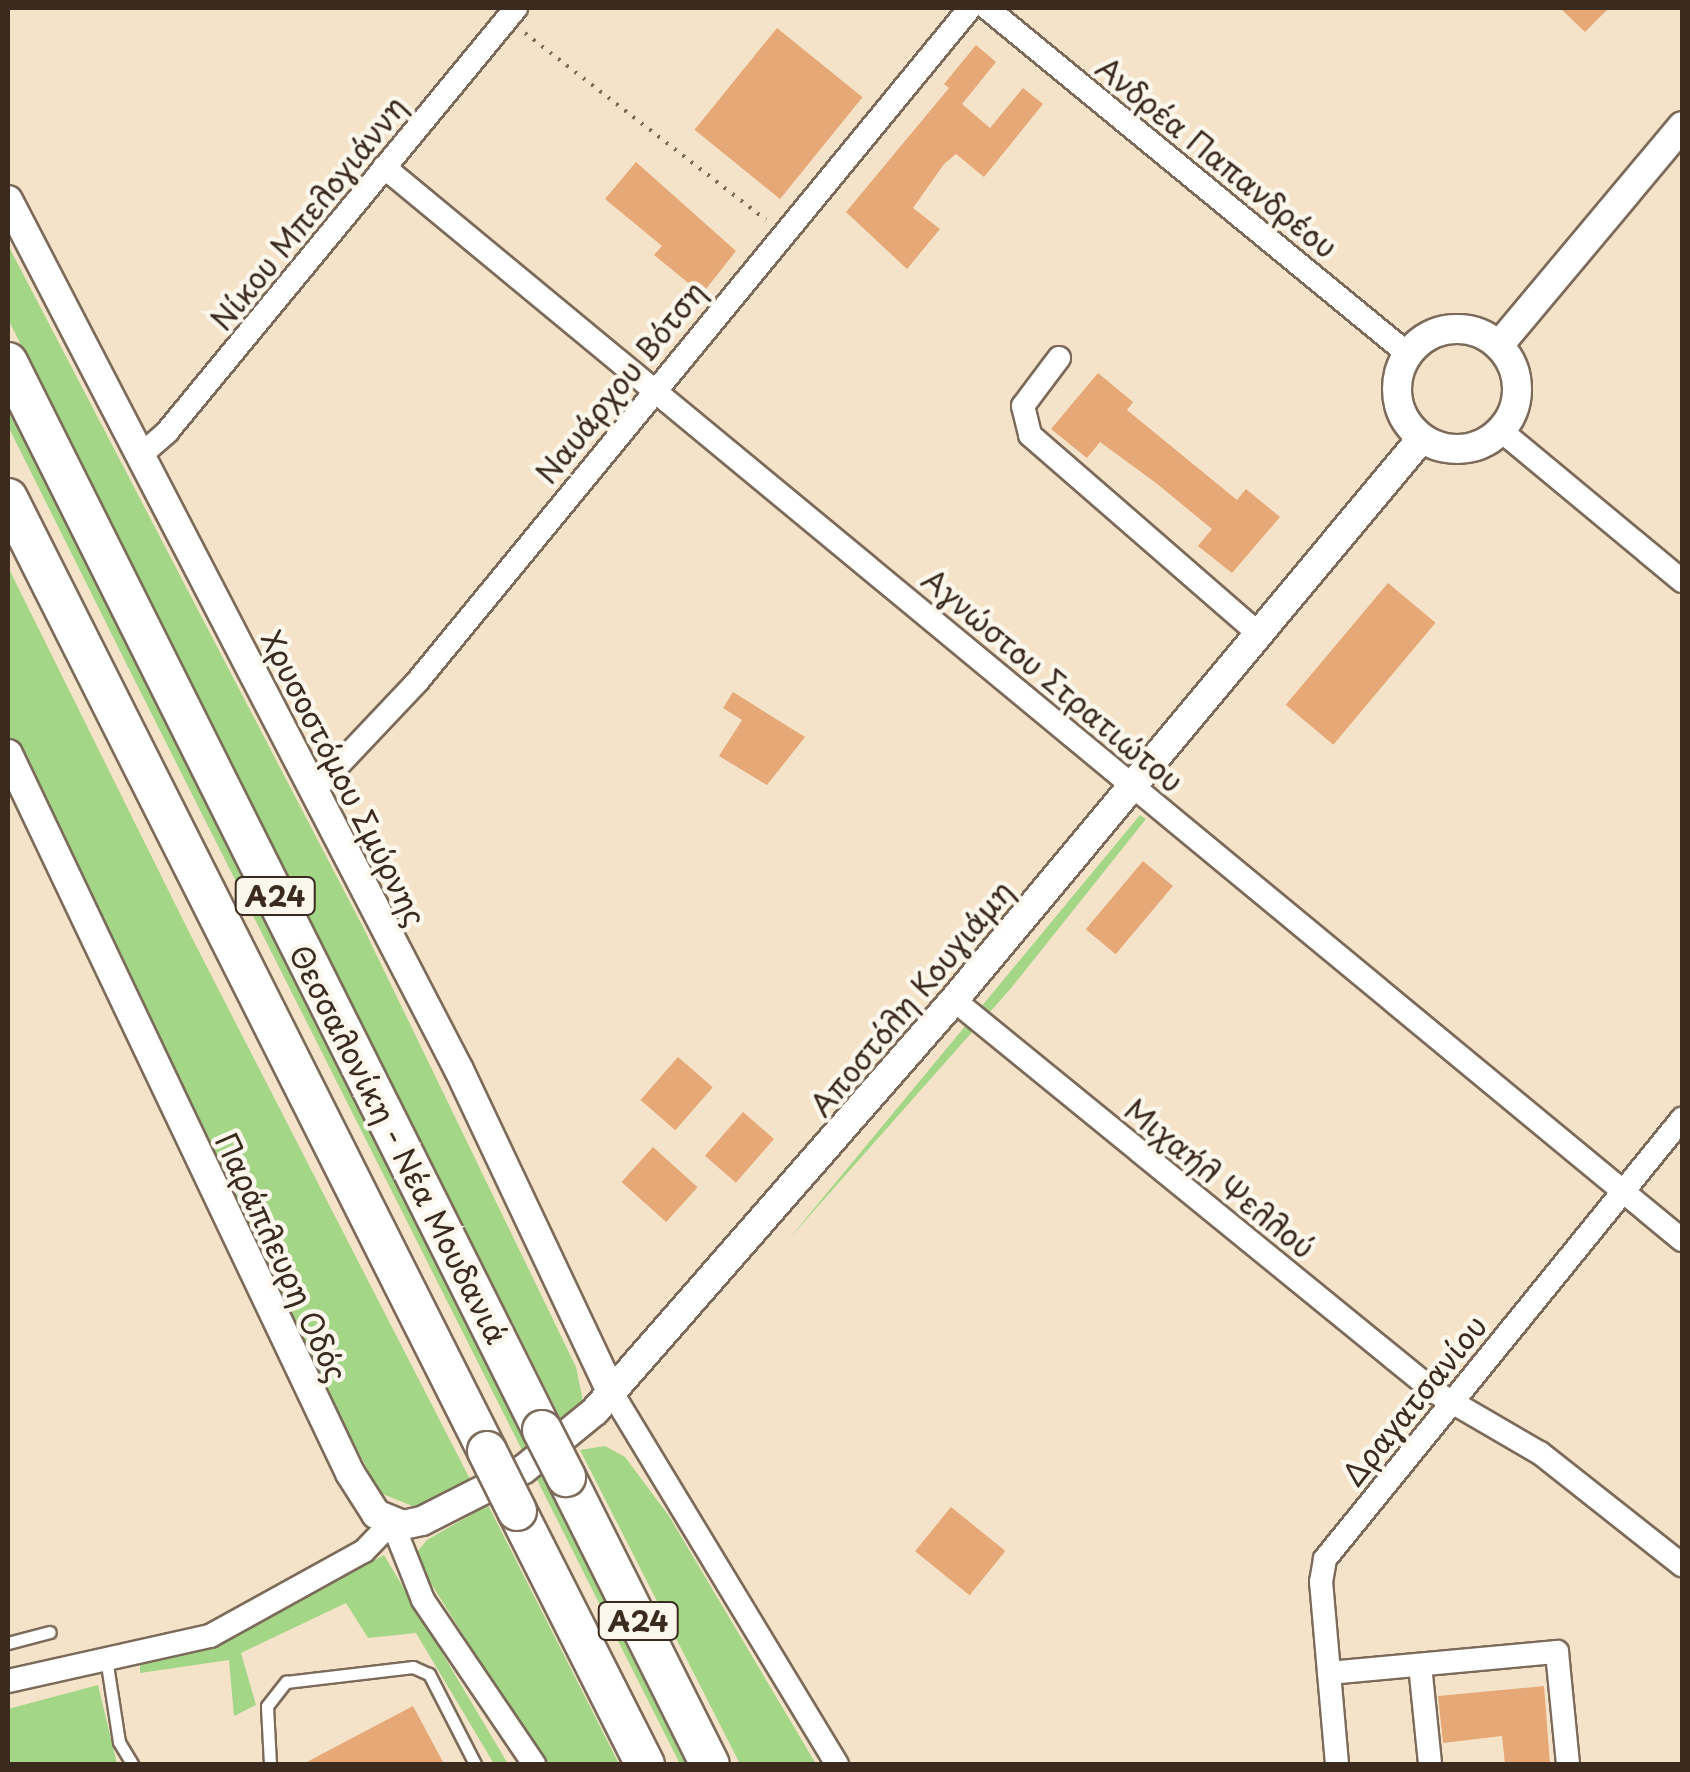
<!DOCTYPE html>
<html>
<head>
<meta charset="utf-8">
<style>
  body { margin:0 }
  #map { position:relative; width:1690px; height:1772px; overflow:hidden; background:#f5e3c9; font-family:"Playpen Sans",sans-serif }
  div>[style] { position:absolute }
  .green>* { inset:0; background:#a3d686 }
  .building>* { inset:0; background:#e6a877; transform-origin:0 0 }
  .path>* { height:4px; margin-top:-2px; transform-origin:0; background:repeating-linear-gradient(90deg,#7c6b5a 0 2.5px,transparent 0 10.5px) }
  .roads { filter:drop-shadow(2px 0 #7c6b5a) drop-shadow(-2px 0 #7c6b5a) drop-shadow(0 2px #7c6b5a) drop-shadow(0 -2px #7c6b5a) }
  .service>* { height:11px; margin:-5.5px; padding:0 5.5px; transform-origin:5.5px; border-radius:5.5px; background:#fff }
  .minor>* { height:22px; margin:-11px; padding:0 11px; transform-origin:11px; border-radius:11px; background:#fff }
  .tertiary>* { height:28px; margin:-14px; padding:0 14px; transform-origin:14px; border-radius:14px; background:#fff }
  .tertiary>.ring { margin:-14px; padding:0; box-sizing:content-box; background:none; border:28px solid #fff; border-radius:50% }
  .trunk>* { height:38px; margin:-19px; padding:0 19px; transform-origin:19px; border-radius:19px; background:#fff }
  .bridges { filter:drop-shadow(2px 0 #7c6b5a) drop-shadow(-2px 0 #7c6b5a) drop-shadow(0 2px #7c6b5a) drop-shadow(0 -2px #7c6b5a) }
  .trunk-bridge>* { height:38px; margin:-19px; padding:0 19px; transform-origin:19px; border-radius:19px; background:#fff }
  span { translate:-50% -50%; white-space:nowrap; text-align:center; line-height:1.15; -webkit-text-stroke:9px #fbf7ec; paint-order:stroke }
  .shield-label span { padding:2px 8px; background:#fbf7ec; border:2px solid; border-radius:8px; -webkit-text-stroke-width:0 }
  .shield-label { font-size:28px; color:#3b2a1e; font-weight:700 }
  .street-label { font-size:30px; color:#3b2a1e }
  .frame { position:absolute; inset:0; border:10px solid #3b2a1e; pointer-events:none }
</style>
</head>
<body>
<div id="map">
  <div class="green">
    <div style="clip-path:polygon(8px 245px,363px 927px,576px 1367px,583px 1401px,566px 1429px,8px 319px)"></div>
    <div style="clip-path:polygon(8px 393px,696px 1764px,680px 1764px,127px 665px,8px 426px)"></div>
    <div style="clip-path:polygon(8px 567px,190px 934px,472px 1483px,415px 1507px,380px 1493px,261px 1265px,8px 734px)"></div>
    <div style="clip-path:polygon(1140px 815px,1146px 819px,1012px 987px,788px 1240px)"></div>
    <div style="clip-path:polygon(605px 1446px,625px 1457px,669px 1516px,816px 1764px,740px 1764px,580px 1450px)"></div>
    <div style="clip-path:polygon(488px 1505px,619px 1764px,544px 1764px,422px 1569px,417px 1552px,427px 1540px)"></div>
    <div style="clip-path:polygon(384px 1555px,508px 1764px,494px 1764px,416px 1633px,368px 1638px,346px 1603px,241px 1653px,256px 1705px,234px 1716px,229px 1660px,140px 1673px,140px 1663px,217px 1646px)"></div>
    <div style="clip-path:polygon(98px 1685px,117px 1764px,8px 1764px,8px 1709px)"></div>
  </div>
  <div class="building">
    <div style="clip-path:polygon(1560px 8px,1609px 8px,1585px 32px)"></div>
    <div style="left:777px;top:28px;width:110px;height:131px;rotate:39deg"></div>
    <div style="clip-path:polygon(976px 45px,996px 62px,962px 104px,990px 128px,1023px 88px,1043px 104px,984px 177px,956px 154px,944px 164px,913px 208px,940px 229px,907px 269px,846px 212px,949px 88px,944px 84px)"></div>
    <div style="clip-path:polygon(636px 162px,736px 251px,702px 294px,654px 255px,662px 246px,605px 199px)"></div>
    <div style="clip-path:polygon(1098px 373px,1133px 402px,1127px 410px,1237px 500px,1246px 489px,1280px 517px,1232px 573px,1198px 546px,1212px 529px,1156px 483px,1100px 442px,1087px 458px,1051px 429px)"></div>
    <div style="left:1388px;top:583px;width:62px;height:159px;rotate:40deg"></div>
    <div style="clip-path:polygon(733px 692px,805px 737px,767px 785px,719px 756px,742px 720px,723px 708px)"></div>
    <div style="left:1143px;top:861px;width:39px;height:89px;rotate:40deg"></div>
    <div style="left:678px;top:1057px;width:46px;height:57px;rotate:41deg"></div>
    <div style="left:743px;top:1112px;width:41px;height:58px;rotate:41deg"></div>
    <div style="left:653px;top:1147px;width:60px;height:47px;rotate:42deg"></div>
    <div style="left:951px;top:1507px;width:70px;height:57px;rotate:39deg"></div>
    <div style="clip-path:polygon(1544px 1686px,1550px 1764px,1505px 1764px,1502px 1736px,1443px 1743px,1438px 1696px)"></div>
    <div style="clip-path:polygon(413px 1706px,444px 1764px,303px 1764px)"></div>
  </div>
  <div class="path">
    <div style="left:525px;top:33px;width:305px;rotate:37.8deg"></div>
  </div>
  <div class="roads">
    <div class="service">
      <div style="left:8px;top:1643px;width:43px;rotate:-14.7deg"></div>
      <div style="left:106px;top:1658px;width:85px;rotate:81.2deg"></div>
      <div style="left:119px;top:1742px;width:26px;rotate:59deg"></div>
      <div style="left:270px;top:1764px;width:58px;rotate:-93deg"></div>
      <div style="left:267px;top:1706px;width:31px;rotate:-52deg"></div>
      <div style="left:286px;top:1682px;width:128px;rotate:-6.7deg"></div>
      <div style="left:413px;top:1667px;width:17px;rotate:24deg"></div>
      <div style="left:429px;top:1674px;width:101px;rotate:62.9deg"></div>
    </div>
    <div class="minor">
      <div style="left:987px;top:8px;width:545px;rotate:39.42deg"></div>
      <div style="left:384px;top:167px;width:1684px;rotate:39.58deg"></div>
      <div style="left:1059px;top:358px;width:60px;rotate:126.9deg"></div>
      <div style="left:1023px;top:406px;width:30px;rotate:76deg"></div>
      <div style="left:1030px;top:435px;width:303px;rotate:41deg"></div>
      <div style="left:1499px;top:429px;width:238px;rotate:39.7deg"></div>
      <div style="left:142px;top:454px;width:33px;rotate:-41deg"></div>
      <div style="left:167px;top:432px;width:549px;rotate:-50.54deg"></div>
      <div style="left:314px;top:791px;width:150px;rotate:-46.6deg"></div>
      <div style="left:417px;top:682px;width:872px;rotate:-50.63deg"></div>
      <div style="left:954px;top:1000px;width:621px;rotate:39.18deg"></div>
      <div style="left:1435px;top:1392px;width:121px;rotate:30.2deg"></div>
      <div style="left:1540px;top:1453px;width:181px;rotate:38.3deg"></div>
      <div style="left:611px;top:1391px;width:436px;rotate:58.8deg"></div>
      <div style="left:1420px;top:1665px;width:100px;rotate:84.2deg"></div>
      <div style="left:1329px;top:1673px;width:229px;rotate:-5.3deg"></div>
      <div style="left:1557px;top:1652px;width:113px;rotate:84.4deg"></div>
      <div style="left:8px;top:1681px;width:207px;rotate:-12.6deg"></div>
      <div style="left:210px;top:1636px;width:176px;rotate:-28.9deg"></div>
      <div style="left:364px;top:1551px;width:40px;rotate:-46deg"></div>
      <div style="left:392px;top:1522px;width:84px;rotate:68.3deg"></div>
      <div style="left:423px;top:1600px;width:198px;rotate:55.9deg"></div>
      <div style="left:1337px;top:1764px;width:183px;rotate:-95deg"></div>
      <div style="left:1321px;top:1582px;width:23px;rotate:-80deg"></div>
      <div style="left:1325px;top:1559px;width:567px;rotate:-50.95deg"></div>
    </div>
    <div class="tertiary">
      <div style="left:8px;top:200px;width:980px;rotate:62.6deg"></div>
      <div style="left:459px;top:1070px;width:355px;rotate:64.7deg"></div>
      <div class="ring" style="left:1397px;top:329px;width:92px;height:92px"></div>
      <div style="left:1500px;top:344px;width:284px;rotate:-50.1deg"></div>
      <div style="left:8px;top:754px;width:796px;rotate:64.56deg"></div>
      <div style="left:350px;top:1473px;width:49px;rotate:57.6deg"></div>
      <div style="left:376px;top:1514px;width:29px;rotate:22deg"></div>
      <div style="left:403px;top:1525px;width:19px;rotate:-12deg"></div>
      <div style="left:422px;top:1521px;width:114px;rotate:-27deg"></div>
      <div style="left:524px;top:1469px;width:92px;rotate:-39.2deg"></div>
      <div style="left:595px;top:1411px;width:546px;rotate:-48.86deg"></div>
      <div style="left:954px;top:1000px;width:730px;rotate:-50.22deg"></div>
    </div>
    <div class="trunk">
      <div style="left:8px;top:362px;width:1194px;rotate:63.43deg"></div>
      <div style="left:8px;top:498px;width:1067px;rotate:63.31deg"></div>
      <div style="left:566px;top:1477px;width:321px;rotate:63.4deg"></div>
      <div style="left:517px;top:1511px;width:284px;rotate:63.2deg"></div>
    </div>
  </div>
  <div class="bridges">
    <div class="trunk-bridge">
      <div style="left:542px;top:1430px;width:53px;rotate:62.9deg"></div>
      <div style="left:487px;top:1451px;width:67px;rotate:63.4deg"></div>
    </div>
  </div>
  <div class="shield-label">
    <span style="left:275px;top:896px">Α24</span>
    <span style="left:638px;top:1621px">Α24</span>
  </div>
  <div class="street-label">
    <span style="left:1217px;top:157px;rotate:39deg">Ανδρέα Παπανδρέου</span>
    <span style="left:308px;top:213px;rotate:-51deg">Νίκου Μπελογιάννη</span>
    <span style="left:620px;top:382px;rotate:-51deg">Ναυάρχου Βότση</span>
    <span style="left:1053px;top:680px;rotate:40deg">Αγνώστου Στρατιώτου</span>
    <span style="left:344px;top:778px;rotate:63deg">Χρυσοστόμου Σμύρνης</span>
    <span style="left:911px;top:998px;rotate:-50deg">Αποστόλη Κουγιάμη</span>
    <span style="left:399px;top:1144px;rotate:63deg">Θεσσαλονίκη - Νέα Μουδανιά</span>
    <span style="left:1220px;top:1178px;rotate:39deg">Μιχαήλ Ψελλού</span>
    <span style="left:282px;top:1257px;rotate:65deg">Παράπλευρη Οδός</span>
    <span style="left:1414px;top:1400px;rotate:-51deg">Δραγατσανίου</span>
  </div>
  <div class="frame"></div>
</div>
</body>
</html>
